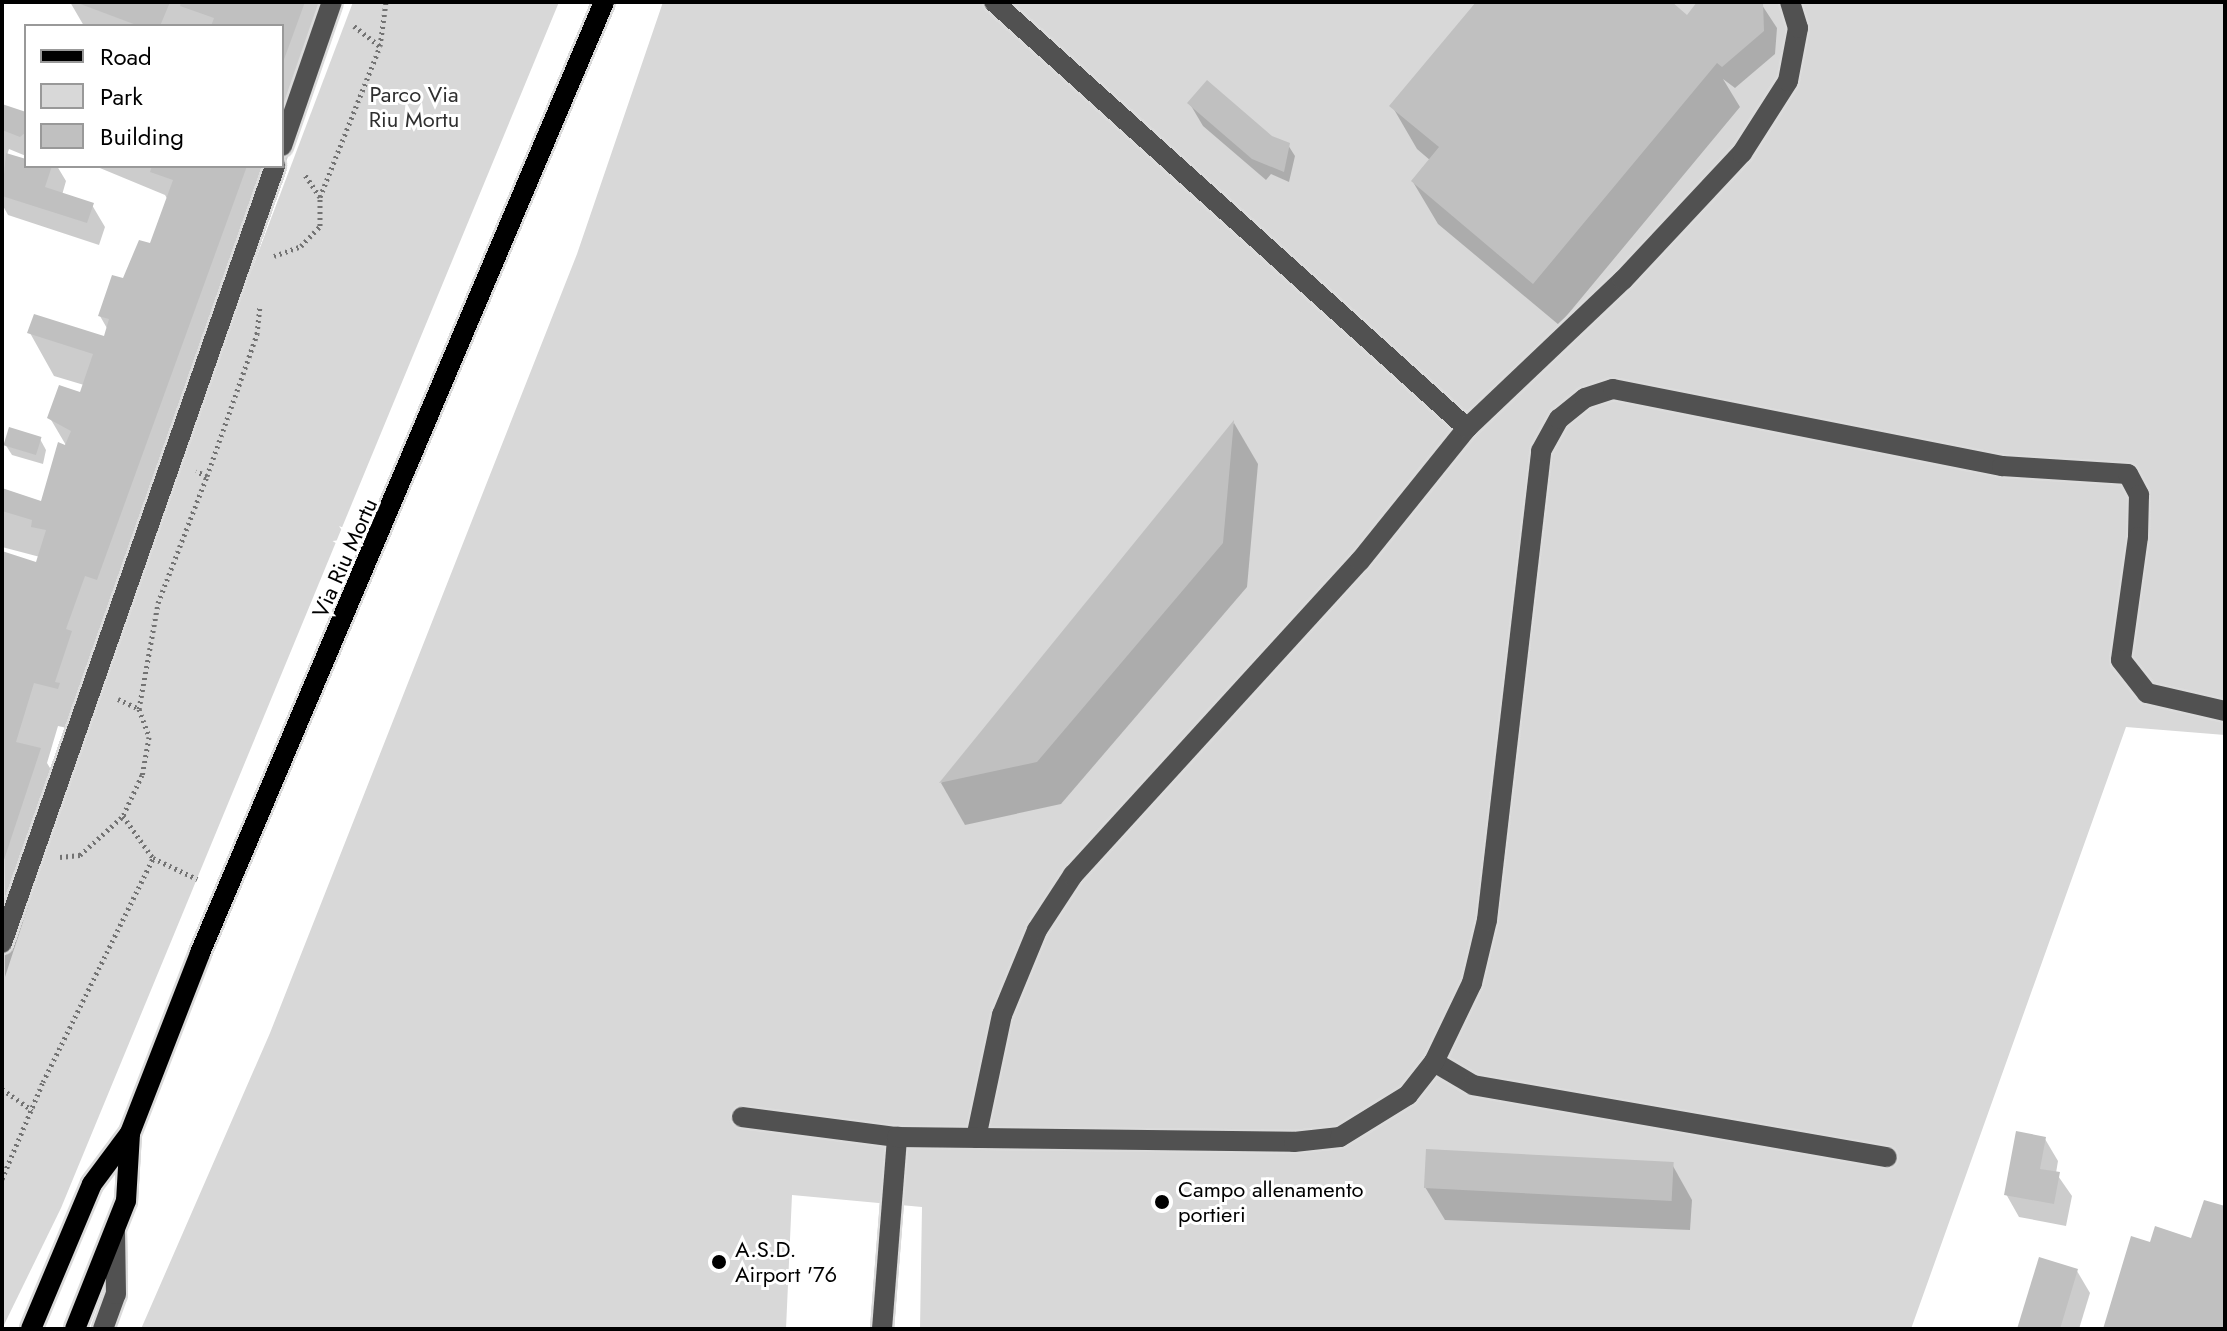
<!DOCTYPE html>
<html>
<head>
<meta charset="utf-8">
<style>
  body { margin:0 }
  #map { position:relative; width:2227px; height:1331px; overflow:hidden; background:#fff; font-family:Jost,sans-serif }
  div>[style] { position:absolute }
  .green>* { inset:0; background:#d8d8d8 }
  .shadow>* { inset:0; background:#0003 }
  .building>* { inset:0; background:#c0c0c0; transform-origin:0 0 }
  .path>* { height:5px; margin-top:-2.5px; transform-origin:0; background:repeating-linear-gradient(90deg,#737373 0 2px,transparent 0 6px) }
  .roads { filter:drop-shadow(2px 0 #dbdbdb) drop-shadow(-2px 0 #dbdbdb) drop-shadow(0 2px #dbdbdb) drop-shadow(0 -2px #dbdbdb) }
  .minor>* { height:20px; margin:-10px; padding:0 10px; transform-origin:10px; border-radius:10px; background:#515151 }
  .major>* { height:20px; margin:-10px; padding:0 10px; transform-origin:10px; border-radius:10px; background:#000 }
  .dots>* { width:22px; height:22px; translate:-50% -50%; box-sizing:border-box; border:4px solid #fff; border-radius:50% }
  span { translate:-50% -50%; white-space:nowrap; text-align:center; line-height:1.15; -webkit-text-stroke:6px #fff; paint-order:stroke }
  .park-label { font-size:22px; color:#2f2f2f }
  .street-label { font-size:22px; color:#000 }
  .poi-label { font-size:22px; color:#000 }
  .left { translate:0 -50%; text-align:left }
  .frame { position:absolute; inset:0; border:4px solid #000; pointer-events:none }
  .legend { position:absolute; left:24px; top:24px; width:260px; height:144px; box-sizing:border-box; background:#fff; border:2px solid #999; margin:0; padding:10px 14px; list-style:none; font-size:24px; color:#000 }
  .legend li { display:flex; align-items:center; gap:16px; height:40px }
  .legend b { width:40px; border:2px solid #999 }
</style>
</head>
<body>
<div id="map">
  <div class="green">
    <div style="clip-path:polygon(353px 2px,559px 2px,61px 1208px,2px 1329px,2px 929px)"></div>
    <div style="clip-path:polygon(663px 2px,2225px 2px,2225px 735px,2126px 727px,1911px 1329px,920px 1329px,922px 1207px,792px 1195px,786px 1329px,141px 1329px,270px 1033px,577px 254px)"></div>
  </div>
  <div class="shadow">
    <div style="clip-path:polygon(70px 2px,344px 2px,80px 731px,58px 726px,47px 763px,65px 793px,5px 977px,2px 553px,37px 564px,40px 557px,2px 547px,2px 490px,42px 503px,67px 447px,50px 418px,81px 394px,84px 385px,54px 376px,30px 333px,105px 339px,108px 330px,100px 316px,151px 246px,168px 200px,165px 195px,95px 166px,282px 166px,282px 26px,84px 26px)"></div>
    <div style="clip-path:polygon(1478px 2px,1668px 2px,1686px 18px,1700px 2px,1760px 2px,1777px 28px,1775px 54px,1735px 88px,1723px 79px,1740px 107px,1559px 325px,1438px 224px,1413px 182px,1431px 161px,1417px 149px,1392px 106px)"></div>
    <div style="clip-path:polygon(1190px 104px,1288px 145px,1295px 156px,1289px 182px,1271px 174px,1266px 180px,1203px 126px)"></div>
    <div style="clip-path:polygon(2px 106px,26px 114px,26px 156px,9px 149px,7px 155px,26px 161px,26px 166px,57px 166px,66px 181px,62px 195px,92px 205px,105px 227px,99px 245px,8px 215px,2px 204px)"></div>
    <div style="clip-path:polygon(1234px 423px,1258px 464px,1247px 587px,1061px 804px,965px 825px,941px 783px)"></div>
    <div style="clip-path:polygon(40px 439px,46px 450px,43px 464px,12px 455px,5px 444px)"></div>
    <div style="clip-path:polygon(2045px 1139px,2058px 1161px,2056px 1173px,2072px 1196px,2066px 1226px,2019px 1217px,2006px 1194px)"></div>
    <div style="clip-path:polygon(1673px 1166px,1692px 1200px,1690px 1230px,1445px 1220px,1425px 1187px)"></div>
    <div style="clip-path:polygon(2077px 1271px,2090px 1293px,2079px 1329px,2019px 1329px)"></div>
  </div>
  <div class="building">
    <div style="clip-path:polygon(75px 2px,170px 2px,160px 26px,139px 26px)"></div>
    <div style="clip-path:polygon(181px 2px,305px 2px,282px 65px,282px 26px,211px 26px,214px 18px,180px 6px)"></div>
    <div style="clip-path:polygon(1476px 2px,1672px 2px,1687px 15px,1697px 2px,1763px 2px,1764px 31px,1722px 67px,1717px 63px,1533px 284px,1411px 181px,1439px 147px,1389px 106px)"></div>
    <div style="clip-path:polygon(1207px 80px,1272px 136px,1290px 143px,1284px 172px,1252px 159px,1187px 103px)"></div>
    <div style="clip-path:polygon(2px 104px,26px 112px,26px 132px,20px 137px,2px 130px)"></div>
    <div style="clip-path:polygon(6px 153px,26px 159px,26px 166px,52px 166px,45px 187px,94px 203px,87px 223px,2px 196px)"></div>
    <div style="clip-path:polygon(152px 166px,247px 166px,97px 580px,85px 576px,66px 629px,72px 631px,55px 682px,60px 683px,58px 689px,34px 683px,16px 742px,41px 748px,2px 866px,2px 551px,36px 562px,46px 530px,31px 527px,32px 520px,2px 511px,2px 488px,41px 501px,58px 442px,65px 445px,71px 431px,47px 418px,59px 385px,80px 392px,93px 354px,27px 333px,34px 314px,104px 336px,109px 319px,98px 316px,112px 275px,123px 278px,139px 240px,150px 243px,173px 180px,150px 172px)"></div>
    <div style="clip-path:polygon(1234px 420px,1223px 543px,1037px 762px,939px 783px)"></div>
    <div style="left:9px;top:427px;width:34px;height:19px;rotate:17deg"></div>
    <div style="clip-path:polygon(2016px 1131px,2046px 1137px,2040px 1169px,2060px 1172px,2054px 1204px,2004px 1195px)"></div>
    <div style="left:1426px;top:1149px;width:248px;height:39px;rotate:3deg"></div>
    <div style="clip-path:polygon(2204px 1200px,2225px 1206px,2225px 1329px,2103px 1329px,2131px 1236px,2150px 1242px,2155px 1226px,2191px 1238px)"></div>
    <div style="clip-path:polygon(2039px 1257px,2078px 1269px,2060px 1329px,2017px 1329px)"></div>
  </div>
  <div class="path">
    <div style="left:354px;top:26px;width:33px;rotate:38deg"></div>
    <div style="left:320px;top:197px;width:162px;rotate:-68.3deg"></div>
    <div style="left:380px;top:46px;width:44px;rotate:-82.2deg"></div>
    <div style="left:274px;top:256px;width:29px;rotate:-20deg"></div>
    <div style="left:301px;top:246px;width:28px;rotate:-46deg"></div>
    <div style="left:320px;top:226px;width:29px;rotate:-90deg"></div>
    <div style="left:320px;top:197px;width:29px;rotate:-124deg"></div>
    <div style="left:207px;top:476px;width:151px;rotate:-70.6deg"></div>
    <div style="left:257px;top:334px;width:28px;rotate:-84deg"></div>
    <div style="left:118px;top:699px;width:23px;rotate:25deg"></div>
    <div style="left:139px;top:709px;width:30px;rotate:70deg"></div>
    <div style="left:149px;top:737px;width:39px;rotate:100deg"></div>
    <div style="left:142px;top:775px;width:45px;rotate:114.9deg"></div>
    <div style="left:139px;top:709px;width:108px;rotate:-79.8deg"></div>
    <div style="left:158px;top:603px;width:136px;rotate:-68.9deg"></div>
    <div style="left:207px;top:476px;width:12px;rotate:-156deg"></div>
    <div style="left:60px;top:857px;width:20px;rotate:-6deg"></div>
    <div style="left:80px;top:855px;width:58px;rotate:-42.2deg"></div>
    <div style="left:123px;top:816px;width:52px;rotate:54.5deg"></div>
    <div style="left:153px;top:858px;width:49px;rotate:25.5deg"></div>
    <div style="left:2px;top:1089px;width:37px;rotate:35deg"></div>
    <div style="left:2px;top:1179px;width:105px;rotate:-67.1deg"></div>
    <div style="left:43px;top:1082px;width:250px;rotate:-63.8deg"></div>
  </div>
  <div class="roads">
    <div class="minor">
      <div style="left:994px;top:2px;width:637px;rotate:42.01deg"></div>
      <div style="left:282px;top:146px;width:152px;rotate:-70.9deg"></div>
      <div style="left:2px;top:943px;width:824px;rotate:-70.64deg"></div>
      <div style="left:1434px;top:1062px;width:45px;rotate:30.5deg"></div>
      <div style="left:1473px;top:1085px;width:420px;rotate:9.9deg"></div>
      <div style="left:742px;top:1117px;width:156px;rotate:7.4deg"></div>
      <div style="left:976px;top:1138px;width:126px;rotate:-78.1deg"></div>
      <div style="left:1002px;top:1015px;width:92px;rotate:-67.6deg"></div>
      <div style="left:1037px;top:930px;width:66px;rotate:-56.8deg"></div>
      <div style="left:1073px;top:875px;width:425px;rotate:-47.6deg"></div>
      <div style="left:1360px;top:561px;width:171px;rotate:-51.2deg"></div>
      <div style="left:1467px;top:428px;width:215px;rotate:-43.5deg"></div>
      <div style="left:1623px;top:280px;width:174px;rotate:-46.9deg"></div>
      <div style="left:1742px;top:153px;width:85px;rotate:-57.4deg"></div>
      <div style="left:1788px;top:81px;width:54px;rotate:-79.3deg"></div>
      <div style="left:1798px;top:28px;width:27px;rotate:-107deg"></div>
      <div style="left:103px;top:1329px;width:37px;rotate:-70deg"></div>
      <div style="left:116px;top:1294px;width:63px;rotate:-90.9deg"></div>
      <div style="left:882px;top:1329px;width:193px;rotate:-85.5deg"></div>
      <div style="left:897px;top:1137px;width:397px;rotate:0.7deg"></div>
      <div style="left:1294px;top:1142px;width:46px;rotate:-6.2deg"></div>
      <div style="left:1340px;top:1137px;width:80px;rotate:-31.7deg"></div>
      <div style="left:1408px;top:1095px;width:42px;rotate:-51.8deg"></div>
      <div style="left:1434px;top:1062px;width:88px;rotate:-64.3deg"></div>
      <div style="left:1472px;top:983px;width:65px;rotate:-76.6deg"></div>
      <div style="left:1487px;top:920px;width:472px;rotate:-83.4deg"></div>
      <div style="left:1541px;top:451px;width:37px;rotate:-61deg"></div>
      <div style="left:1559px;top:419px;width:33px;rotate:-39deg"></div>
      <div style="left:1585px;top:398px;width:29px;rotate:-18deg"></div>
      <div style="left:1613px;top:389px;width:397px;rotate:11.2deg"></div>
      <div style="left:2002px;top:466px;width:126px;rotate:3.6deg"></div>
      <div style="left:2128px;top:474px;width:24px;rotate:62deg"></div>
      <div style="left:2139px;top:495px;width:42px;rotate:91.4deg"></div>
      <div style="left:2138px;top:537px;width:124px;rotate:97.9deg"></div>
      <div style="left:2121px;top:660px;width:42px;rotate:51.8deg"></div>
      <div style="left:2147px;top:693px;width:80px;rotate:13deg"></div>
    </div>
    <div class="major">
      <div style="left:31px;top:1329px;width:157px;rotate:-67.2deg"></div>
      <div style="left:92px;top:1184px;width:64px;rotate:-53.3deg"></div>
      <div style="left:130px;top:1133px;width:193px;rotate:-68.7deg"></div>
      <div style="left:200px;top:953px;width:1033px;rotate:-66.98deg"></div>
      <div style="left:75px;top:1329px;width:138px;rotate:-68.3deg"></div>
      <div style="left:126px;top:1201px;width:68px;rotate:-86.6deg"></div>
    </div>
  </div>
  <div class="dots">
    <div style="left:1162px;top:1202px;background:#000"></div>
    <div style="left:719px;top:1262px;background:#000"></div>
  </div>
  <div class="park-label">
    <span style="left:414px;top:107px">Parco Via<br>Riu Mortu</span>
  </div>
  <div class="street-label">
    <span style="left:345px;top:558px;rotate:-66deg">Via Riu Mortu</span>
  </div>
  <div class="poi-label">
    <span class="left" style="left:1178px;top:1202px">Campo allenamento<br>portieri</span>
    <span class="left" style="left:735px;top:1262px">A.S.D.<br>Airport '76</span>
  </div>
  <div class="frame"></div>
  <ul class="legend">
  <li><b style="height:10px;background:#000"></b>Road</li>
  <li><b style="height:22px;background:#d8d8d8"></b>Park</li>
  <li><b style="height:22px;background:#c0c0c0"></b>Building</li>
  </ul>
</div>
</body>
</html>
